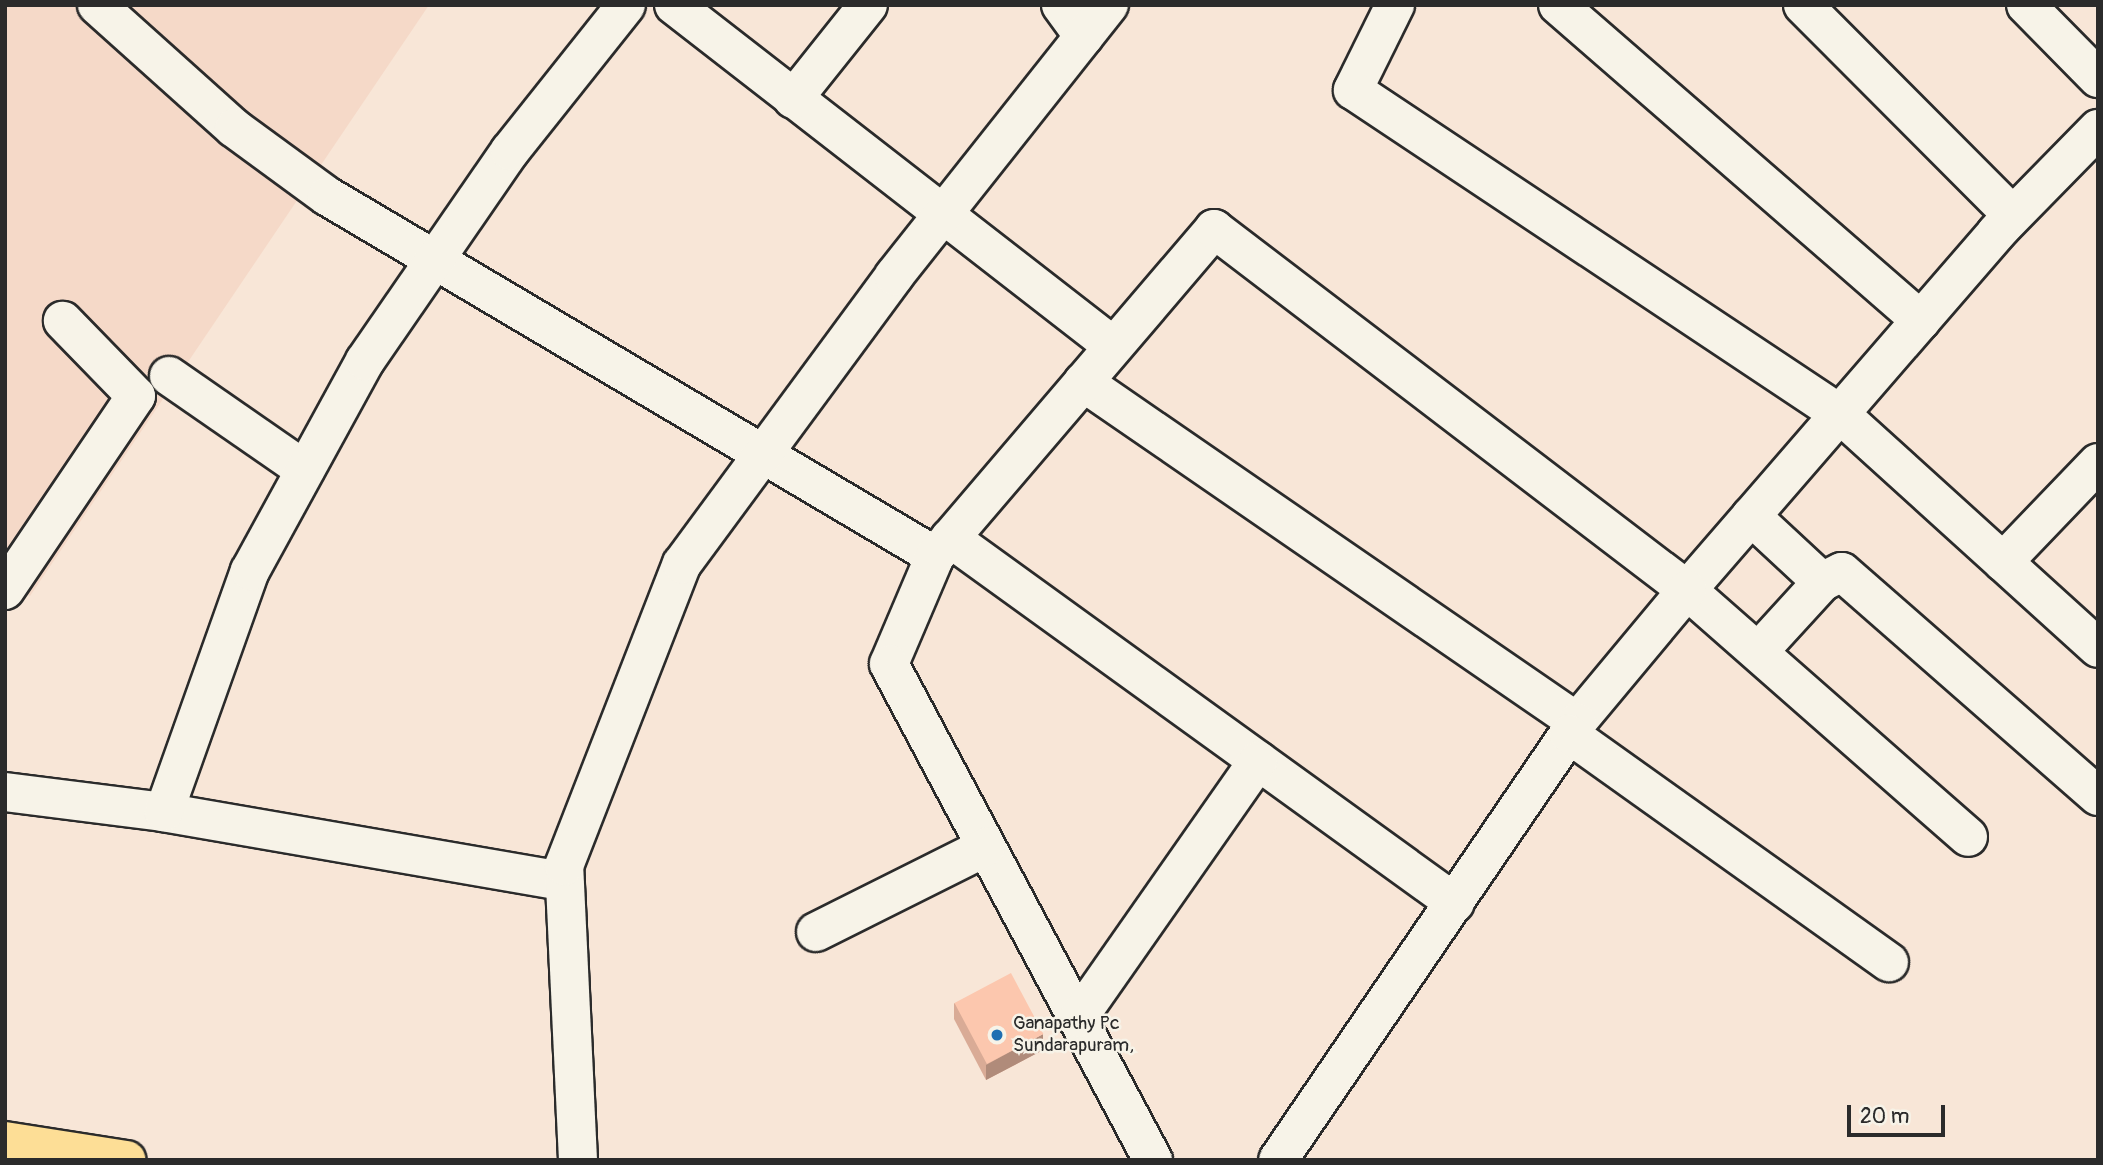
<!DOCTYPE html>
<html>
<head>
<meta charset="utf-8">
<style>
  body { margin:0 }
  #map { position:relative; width:2103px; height:1165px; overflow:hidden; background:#f8e6d7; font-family:Pangolin,sans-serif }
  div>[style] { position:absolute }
  .built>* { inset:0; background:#f5d9c8 }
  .roads { filter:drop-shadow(2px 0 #2b2b2b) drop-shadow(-2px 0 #2b2b2b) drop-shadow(0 2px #2b2b2b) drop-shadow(0 -2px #2b2b2b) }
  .minor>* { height:38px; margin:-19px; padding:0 19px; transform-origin:19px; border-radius:19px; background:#f7f3e8 }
  .highway>* { height:38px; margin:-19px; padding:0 19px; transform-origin:19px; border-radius:19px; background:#fdde96 }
  .wall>* { inset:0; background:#d9ab96 }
  .shaded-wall>* { inset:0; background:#b08b7a }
  .building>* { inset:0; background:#fcc7ae; transform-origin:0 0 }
  .dots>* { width:19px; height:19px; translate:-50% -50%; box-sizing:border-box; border:4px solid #f7f3e8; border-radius:50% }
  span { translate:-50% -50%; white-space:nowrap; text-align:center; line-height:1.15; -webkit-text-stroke:5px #f7f3e8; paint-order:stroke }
  .poi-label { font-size:19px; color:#2b2b2b }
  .left { translate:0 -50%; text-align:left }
  .frame { position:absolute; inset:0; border:7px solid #2b2b2b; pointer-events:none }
  .scale { position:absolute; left:1847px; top:1105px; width:98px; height:32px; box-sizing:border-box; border:4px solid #2b2b2b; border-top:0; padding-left:9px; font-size:21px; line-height:24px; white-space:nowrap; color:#2b2b2b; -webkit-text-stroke:5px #f7f3e8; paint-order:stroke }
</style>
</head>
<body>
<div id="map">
  <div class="built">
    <div style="clip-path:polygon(5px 5px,429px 5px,30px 596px,5px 580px)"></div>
  </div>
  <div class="roads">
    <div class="minor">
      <div style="left:97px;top:5px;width:184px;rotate:41.9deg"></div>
      <div style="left:234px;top:128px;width:115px;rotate:36.2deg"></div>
      <div style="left:327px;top:196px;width:707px;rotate:30.63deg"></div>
      <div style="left:935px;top:556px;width:117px;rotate:113.1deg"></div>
      <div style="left:889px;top:664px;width:562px;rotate:61.98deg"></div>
      <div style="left:674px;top:5px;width:556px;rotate:37.84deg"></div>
      <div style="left:1061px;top:5px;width:39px;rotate:54deg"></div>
      <div style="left:1395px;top:5px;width:95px;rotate:116.3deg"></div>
      <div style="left:1353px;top:90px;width:585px;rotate:33.64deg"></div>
      <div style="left:1840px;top:414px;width:348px;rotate:42.2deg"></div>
      <div style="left:1558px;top:5px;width:481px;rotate:41deg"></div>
      <div style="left:1803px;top:5px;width:296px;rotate:45.1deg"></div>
      <div style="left:2012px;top:215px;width:496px;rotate:130.9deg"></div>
      <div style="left:1687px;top:590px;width:374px;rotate:41.3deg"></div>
      <div style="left:2026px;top:5px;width:103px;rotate:45.4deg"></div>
      <div style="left:793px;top:99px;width:120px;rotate:-51.4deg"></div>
      <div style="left:1996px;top:233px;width:146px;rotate:-45.6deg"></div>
      <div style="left:169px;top:376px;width:165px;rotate:34.7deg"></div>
      <div style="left:1083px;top:382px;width:600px;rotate:34.54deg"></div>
      <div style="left:1751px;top:516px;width:97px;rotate:42.9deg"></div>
      <div style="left:950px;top:538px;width:623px;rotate:35.86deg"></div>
      <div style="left:935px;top:556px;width:430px;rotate:-49.5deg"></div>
      <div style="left:1214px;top:229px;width:595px;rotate:37.35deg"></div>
      <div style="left:1687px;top:590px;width:172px;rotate:129.8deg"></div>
      <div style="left:1577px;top:722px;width:530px;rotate:124.32deg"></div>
      <div style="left:2003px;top:562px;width:137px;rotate:-46.2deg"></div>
      <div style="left:5px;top:590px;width:234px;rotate:-56deg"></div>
      <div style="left:136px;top:396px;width:105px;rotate:-134.2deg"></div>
      <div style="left:1759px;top:651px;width:93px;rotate:-47.6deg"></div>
      <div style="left:1822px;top:582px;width:22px;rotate:-27deg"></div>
      <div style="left:1842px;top:572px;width:340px;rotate:41.2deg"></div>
      <div style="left:1569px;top:734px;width:393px;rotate:35.5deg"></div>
      <div style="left:5px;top:792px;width:160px;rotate:7.2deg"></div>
      <div style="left:562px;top:881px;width:404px;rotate:-170.2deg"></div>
      <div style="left:164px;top:812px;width:256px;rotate:-70.4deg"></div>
      <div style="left:250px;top:571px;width:239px;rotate:-61.3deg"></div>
      <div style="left:365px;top:361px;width:255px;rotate:-55.4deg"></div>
      <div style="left:510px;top:151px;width:186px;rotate:-51.5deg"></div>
      <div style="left:816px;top:932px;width:190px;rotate:-26.6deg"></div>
      <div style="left:1078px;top:1018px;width:314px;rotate:-55deg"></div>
      <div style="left:578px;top:1160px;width:294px;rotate:-92.7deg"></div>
      <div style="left:564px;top:866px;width:324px;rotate:-68.7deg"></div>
      <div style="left:682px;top:564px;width:358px;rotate:-53.6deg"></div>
      <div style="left:894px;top:276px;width:346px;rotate:-51.6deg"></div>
    </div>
    <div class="highway">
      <div style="left:5px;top:1141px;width:123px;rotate:8.9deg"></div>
    </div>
  </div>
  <div class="wall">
    <div style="clip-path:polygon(954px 1003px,1043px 1050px,986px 1080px,954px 1019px)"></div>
  </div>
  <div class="shaded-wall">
    <div style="clip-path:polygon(1043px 1034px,1043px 1050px,986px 1080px,986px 1065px)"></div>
  </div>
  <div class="building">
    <div style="left:1011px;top:973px;width:69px;height:64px;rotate:62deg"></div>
  </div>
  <div class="dots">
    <div style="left:997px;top:1035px;background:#1f6fb2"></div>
  </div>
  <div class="poi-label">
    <span class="left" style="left:1013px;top:1035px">Ganapathy Pc<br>Sundarapuram,</span>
  </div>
  <div class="frame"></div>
  <div class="scale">20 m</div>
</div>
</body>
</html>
